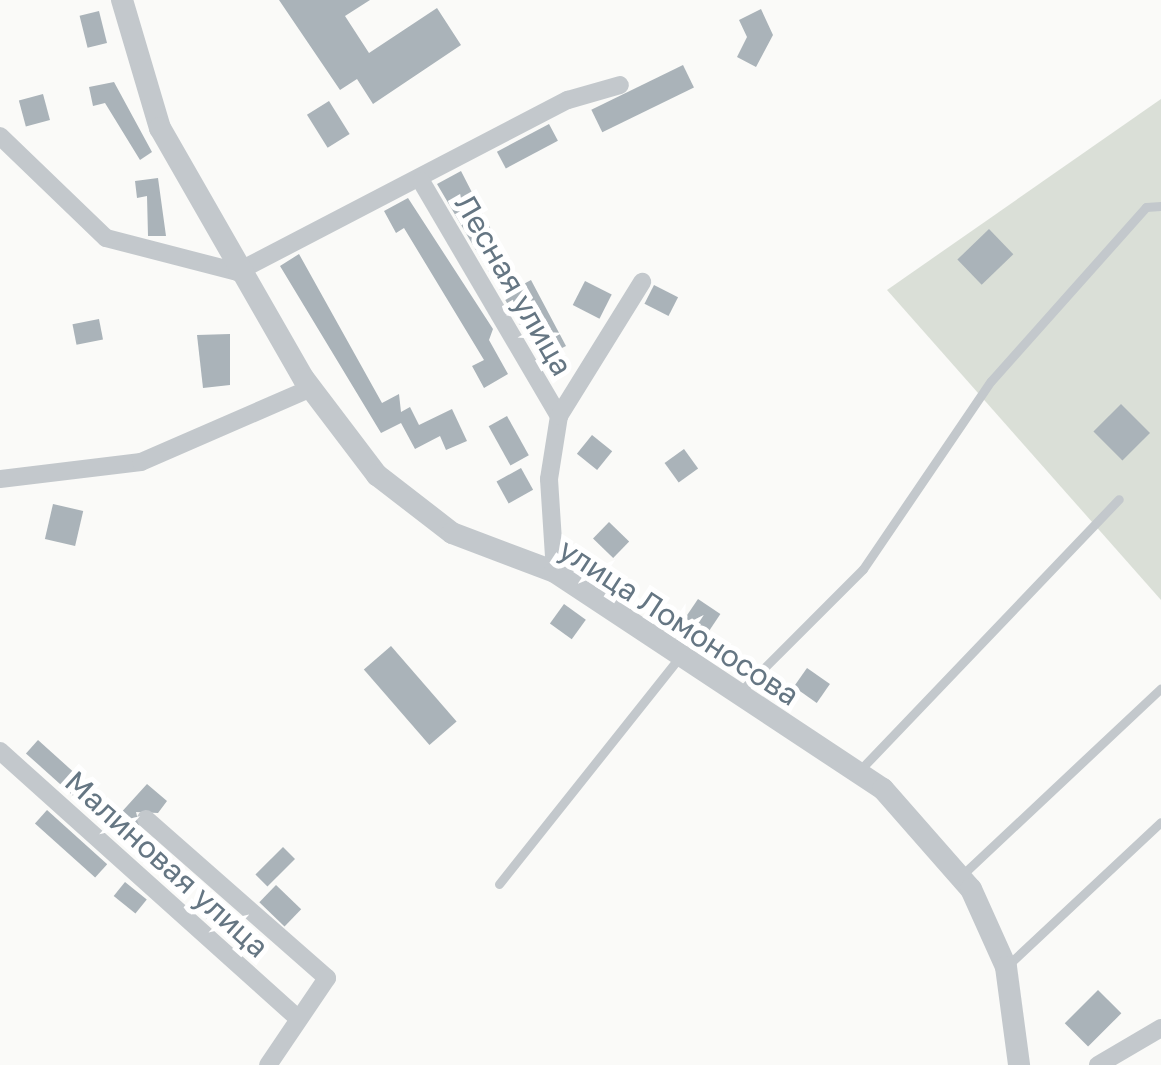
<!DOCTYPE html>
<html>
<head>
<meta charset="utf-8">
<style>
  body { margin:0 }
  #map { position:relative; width:1161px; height:1065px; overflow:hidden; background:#fafaf8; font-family:"Golos Text",sans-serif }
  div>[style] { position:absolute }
  .green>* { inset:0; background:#dadfd7 }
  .building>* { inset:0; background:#aab3b9; transform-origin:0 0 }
  .service>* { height:9px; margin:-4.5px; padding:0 4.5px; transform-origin:4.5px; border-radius:4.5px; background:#c3c8cc }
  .minor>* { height:18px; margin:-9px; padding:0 9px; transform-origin:9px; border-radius:9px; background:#c3c8cc }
  .tertiary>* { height:22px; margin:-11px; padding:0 11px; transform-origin:11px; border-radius:11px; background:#c3c8cc }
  span { translate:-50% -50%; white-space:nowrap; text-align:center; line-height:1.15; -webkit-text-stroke:10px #fff; paint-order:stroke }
  .street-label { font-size:30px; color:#657683 }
</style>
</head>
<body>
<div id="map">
  <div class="green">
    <div style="clip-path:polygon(1161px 99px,1161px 600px,887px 290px)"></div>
  </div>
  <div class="building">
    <div style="clip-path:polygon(279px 0,370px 0,345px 16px,369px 53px,437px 8px,461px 45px,373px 104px,357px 79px,340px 90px)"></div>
    <div style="clip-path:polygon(761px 9px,773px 35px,756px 67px,737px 57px,747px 37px,739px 20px)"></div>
    <div style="left:99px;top:11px;width:33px;height:20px;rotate:76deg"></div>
    <div style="left:683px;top:65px;width:25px;height:102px;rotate:64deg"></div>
    <div style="clip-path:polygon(114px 82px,152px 152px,140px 160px,105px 103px,93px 106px,89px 87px)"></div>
    <div style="left:43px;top:94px;width:27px;height:25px;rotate:75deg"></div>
    <div style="left:329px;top:101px;width:39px;height:26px;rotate:58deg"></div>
    <div style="left:549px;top:124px;width:19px;height:59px;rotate:62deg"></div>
    <div style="clip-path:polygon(461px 171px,520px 286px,531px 280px,566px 346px,540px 359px,437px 184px)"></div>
    <div style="clip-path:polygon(158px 178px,166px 236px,148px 236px,147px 196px,137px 198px,135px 181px)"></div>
    <div style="clip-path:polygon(408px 198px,493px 329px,489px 340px,508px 374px,484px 388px,472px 366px,484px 360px,404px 228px,396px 233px,384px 211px)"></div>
    <div style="left:989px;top:229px;width:35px;height:44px;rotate:46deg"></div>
    <div style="clip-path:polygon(299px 254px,382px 403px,399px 394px,401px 412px,410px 407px,419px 425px,452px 409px,467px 441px,446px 450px,440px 436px,415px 449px,401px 423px,381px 433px,280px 266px)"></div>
    <div style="left:585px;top:281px;width:30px;height:27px;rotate:27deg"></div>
    <div style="left:654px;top:285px;width:27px;height:21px;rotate:27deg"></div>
    <div style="left:99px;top:319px;width:21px;height:27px;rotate:79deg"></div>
    <div style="clip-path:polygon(230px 334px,230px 385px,203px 388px,197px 335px)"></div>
    <div style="left:1121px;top:404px;width:41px;height:39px;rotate:45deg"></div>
    <div style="left:507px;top:416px;width:45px;height:21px;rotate:61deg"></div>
    <div style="left:592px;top:435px;width:26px;height:24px;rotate:39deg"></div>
    <div style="left:684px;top:449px;width:24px;height:24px;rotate:54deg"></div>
    <div style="left:521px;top:468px;width:25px;height:28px;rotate:61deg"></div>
    <div style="left:53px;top:504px;width:31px;height:36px;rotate:13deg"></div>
    <div style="left:609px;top:522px;width:28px;height:23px;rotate:44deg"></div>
    <div style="left:698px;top:599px;width:27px;height:23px;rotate:34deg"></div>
    <div style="left:564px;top:604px;width:27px;height:24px;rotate:36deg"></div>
    <div style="left:391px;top:646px;width:100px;height:36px;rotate:49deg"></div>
    <div style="left:807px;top:668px;width:28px;height:23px;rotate:35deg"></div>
    <div style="left:38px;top:740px;width:72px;height:18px;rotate:42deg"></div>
    <div style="clip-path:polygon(147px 784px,167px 801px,158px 813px,136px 812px,141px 832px,129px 846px,108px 827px)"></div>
    <div style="left:47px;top:810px;width:81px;height:18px;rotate:42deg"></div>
    <div style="left:159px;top:847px;width:30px;height:19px;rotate:42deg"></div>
    <div style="left:283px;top:847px;width:17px;height:39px;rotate:45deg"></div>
    <div style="left:125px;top:882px;width:28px;height:18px;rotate:39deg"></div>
    <div style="left:276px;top:885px;width:35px;height:24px;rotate:44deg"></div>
    <div style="left:207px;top:892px;width:79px;height:21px;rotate:40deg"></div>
    <div style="left:1098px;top:990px;width:33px;height:47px;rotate:45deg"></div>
  </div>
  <div class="service">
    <div style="left:739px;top:693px;width:175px;rotate:-45deg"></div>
    <div style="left:863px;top:569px;width:227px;rotate:-55.8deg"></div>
    <div style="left:991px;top:381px;width:233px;rotate:-48.3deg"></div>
    <div style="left:1146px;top:207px;width:15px;rotate:-4deg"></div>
    <div style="left:859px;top:771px;width:376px;rotate:-46.3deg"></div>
    <div style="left:961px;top:876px;width:274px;rotate:-43.2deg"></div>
    <div style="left:499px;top:884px;width:289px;rotate:-51.5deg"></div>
    <div style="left:1008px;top:965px;width:209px;rotate:-43.1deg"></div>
  </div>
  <div class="minor">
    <div style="left:0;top:136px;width:147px;rotate:43.9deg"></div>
    <div style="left:106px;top:238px;width:135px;rotate:14.5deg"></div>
    <div style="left:237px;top:272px;width:373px;rotate:-27.5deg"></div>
    <div style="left:568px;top:100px;width:54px;rotate:-16.1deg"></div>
    <div style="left:421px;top:181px;width:273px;rotate:59.6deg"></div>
    <div style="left:0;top:479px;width:142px;rotate:-6.9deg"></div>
    <div style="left:141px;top:462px;width:185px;rotate:-23.5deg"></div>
    <div style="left:555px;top:572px;width:93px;rotate:-93.7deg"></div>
    <div style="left:549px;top:479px;width:64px;rotate:-81deg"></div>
    <div style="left:559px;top:416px;width:158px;rotate:-58.2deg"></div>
    <div style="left:0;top:751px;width:400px;rotate:41.9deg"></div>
    <div style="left:146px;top:819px;width:241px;rotate:41.3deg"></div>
    <div style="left:327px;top:978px;width:105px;rotate:124.1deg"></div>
    <div style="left:1098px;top:1065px;width:73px;rotate:-30.4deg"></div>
  </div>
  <div class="tertiary">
    <div style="left:122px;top:0;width:134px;rotate:73.5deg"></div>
    <div style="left:160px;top:128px;width:289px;rotate:60.2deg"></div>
    <div style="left:304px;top:379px;width:121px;rotate:52.8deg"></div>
    <div style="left:377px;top:475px;width:95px;rotate:37.7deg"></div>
    <div style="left:452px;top:533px;width:110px;rotate:20.7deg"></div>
    <div style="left:555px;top:572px;width:393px;rotate:33.5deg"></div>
    <div style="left:883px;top:789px;width:133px;rotate:48.7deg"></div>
    <div style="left:971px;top:889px;width:85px;rotate:65.8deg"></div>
    <div style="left:1006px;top:967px;width:99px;rotate:82.4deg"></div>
  </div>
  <div class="street-label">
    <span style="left:514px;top:285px;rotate:60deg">Лесная улица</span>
    <span style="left:679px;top:622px;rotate:33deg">улица Ломоносова</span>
    <span style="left:167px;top:864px;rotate:42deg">Малиновая улица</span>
  </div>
</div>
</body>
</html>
